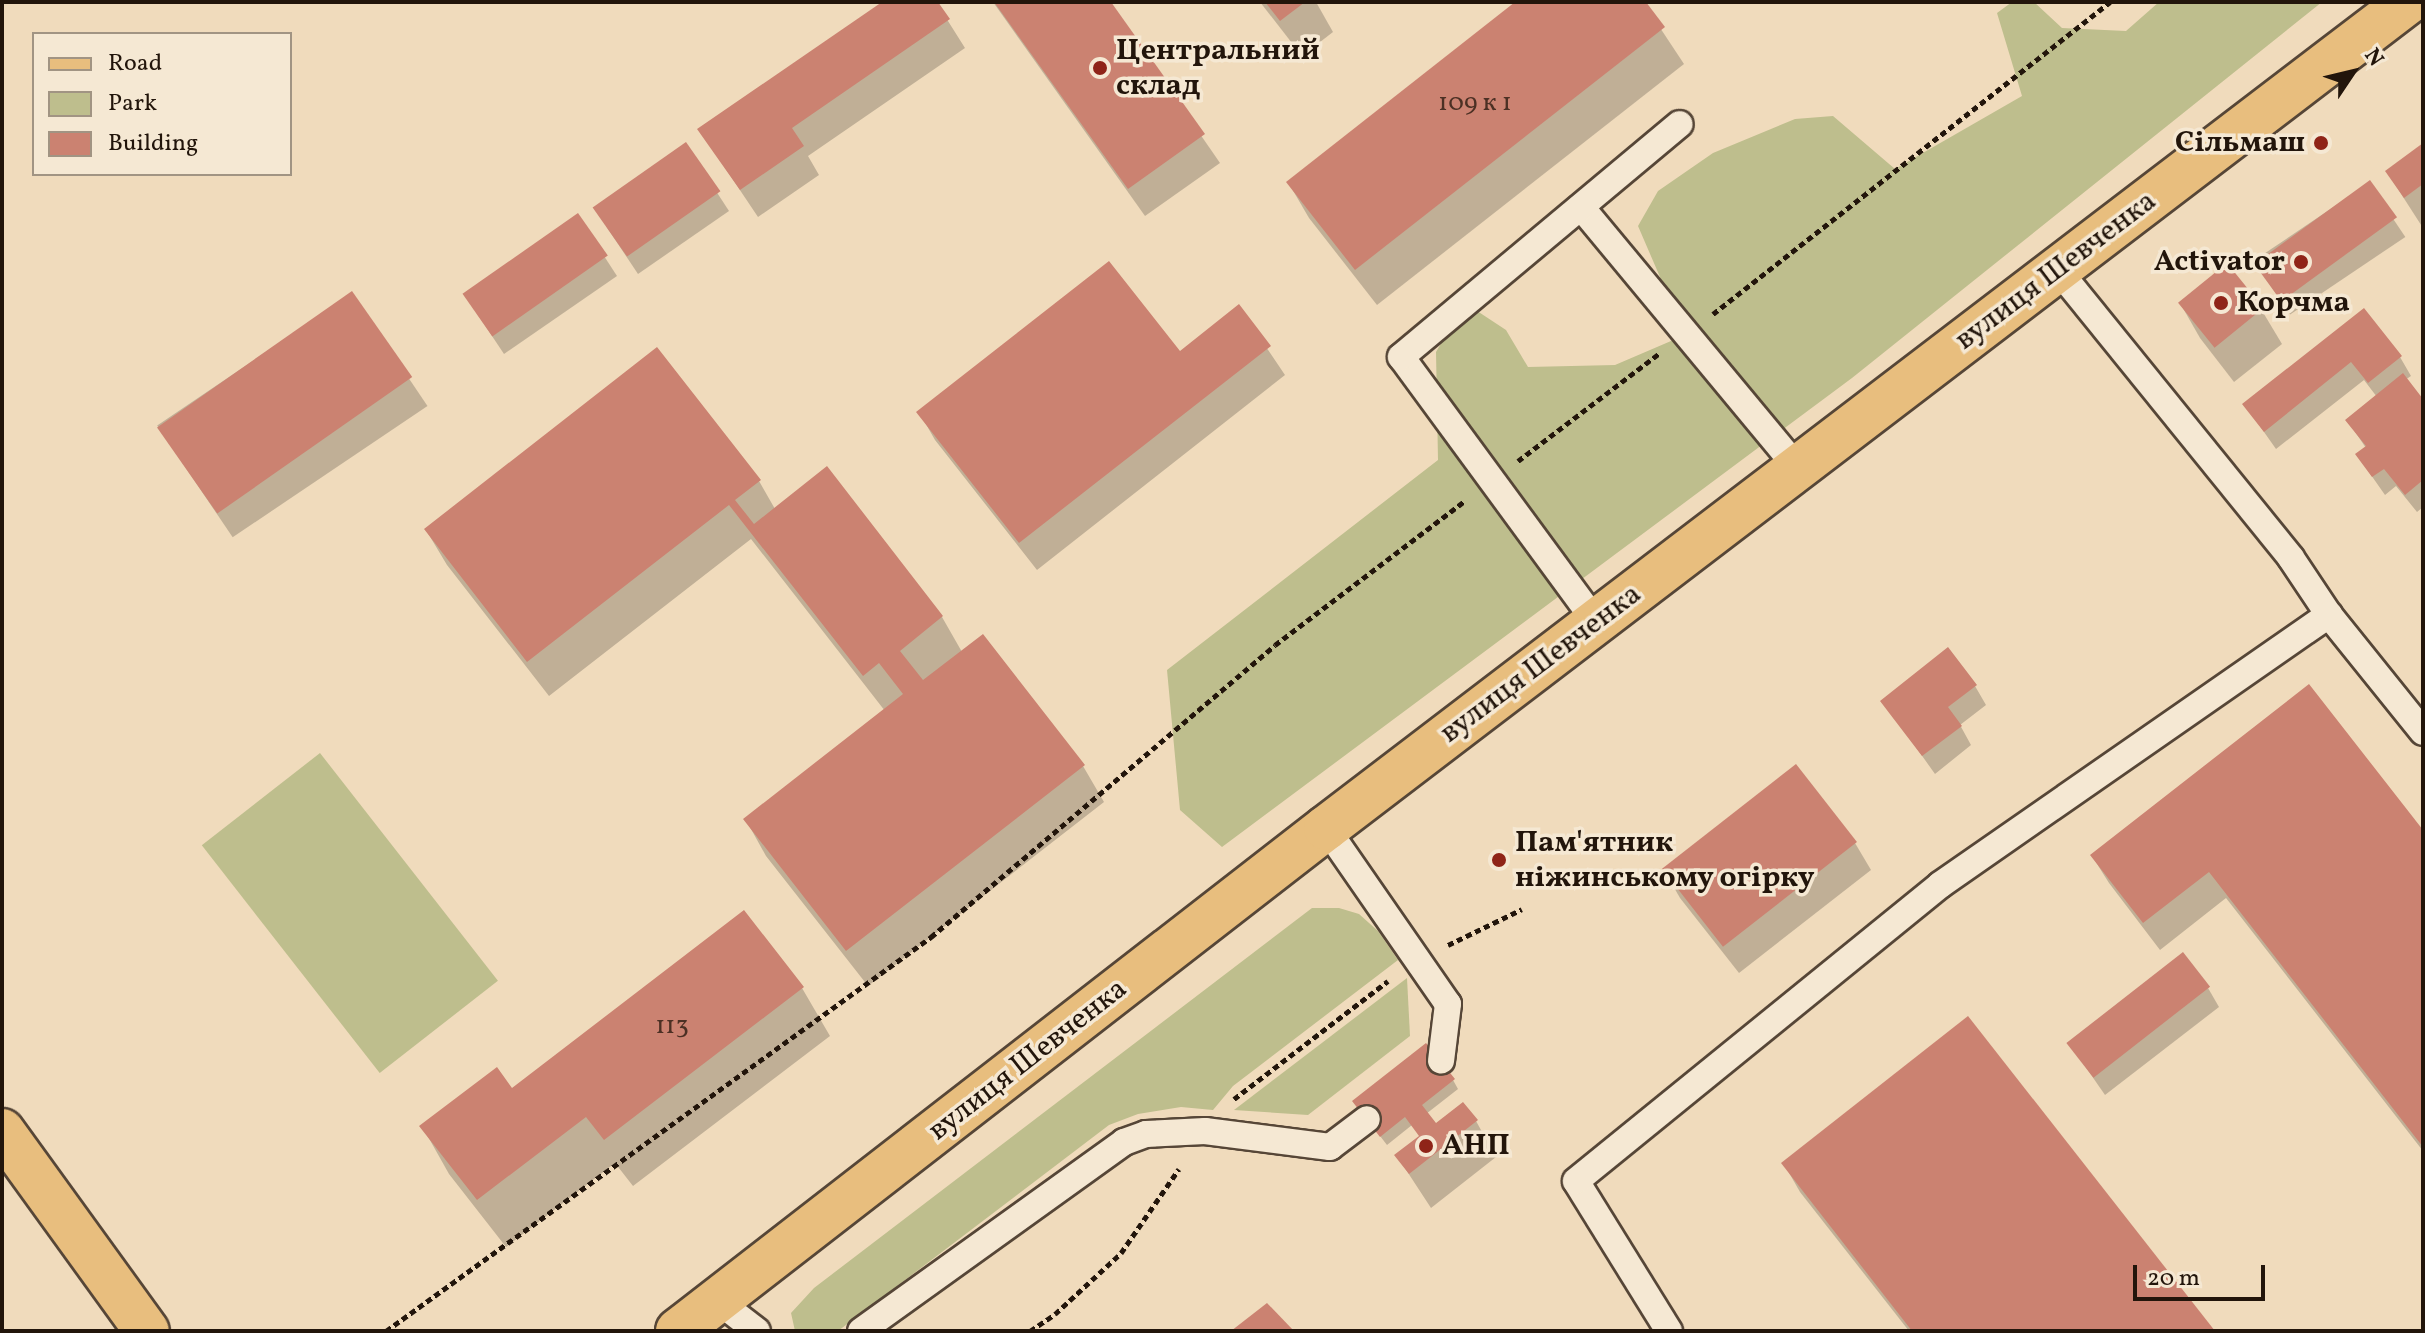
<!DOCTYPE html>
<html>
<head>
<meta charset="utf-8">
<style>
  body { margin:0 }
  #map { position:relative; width:2425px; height:1333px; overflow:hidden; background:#f0dbbc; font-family:Vollkorn,serif }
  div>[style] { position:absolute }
  .green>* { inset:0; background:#bebe8d; transform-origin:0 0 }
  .shadow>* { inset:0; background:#0003; transform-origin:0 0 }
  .building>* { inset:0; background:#cb8271; transform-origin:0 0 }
  .path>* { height:5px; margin-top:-2.5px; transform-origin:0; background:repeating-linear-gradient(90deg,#22150b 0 6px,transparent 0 10px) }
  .roads { filter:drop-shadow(2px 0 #564637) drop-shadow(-2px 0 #564637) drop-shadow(0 2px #564637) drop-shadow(0 -2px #564637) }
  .lane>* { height:26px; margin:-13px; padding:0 13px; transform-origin:13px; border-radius:13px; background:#f5e8d3 }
  .primary>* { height:44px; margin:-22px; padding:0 22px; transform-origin:22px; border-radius:22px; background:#e8be7e }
  .dots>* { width:22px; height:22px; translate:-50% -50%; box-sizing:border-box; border:4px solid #f5e8d3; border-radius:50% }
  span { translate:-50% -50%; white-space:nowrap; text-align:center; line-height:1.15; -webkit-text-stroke:7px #f5e8d3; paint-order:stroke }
  .number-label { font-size:26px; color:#4c3024 }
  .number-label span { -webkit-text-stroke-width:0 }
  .poi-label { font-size:30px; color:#22150b; font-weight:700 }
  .left { translate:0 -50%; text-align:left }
  .right { translate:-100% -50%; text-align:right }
  .street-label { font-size:30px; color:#22150b }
  .frame { position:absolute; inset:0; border:4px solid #22150b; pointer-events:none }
  .legend { position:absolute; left:32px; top:32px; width:260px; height:144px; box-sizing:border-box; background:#f5e8d3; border:2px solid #a19483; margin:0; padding:10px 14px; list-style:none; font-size:24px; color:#22150b }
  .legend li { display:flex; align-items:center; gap:16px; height:40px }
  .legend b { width:40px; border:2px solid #a19483 }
  .north { position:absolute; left:2313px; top:32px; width:80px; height:80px; -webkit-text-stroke:6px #f5e8d3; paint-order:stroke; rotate:55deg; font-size:22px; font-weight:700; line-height:32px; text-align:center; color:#22150b }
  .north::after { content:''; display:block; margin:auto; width:28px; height:36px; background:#22150b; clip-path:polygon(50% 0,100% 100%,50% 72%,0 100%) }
  .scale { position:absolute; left:2133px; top:1265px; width:132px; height:36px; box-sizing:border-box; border:4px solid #22150b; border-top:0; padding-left:10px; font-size:24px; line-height:28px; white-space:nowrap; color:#22150b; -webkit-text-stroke:6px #f5e8d3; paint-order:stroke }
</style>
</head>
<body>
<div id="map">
  <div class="green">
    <div style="clip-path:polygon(2012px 2px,2034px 2px,2062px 28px,2126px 31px,2159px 2px,2322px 2px,1852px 378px,1222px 847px,1180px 810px,1167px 670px,1438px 460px,1436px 352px,1465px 303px,1506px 330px,1528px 367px,1615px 365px,1685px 335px,1638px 226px,1658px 191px,1713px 153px,1795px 119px,1833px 116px,1895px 169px,2022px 96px,1997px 13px)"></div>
    <div style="left:320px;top:753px;width:289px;height:150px;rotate:52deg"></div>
    <div style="clip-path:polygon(1312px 908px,1339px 908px,1359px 914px,1378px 931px,1398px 960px,1233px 1086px,1213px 1110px,1181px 1107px,1138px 1114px,1109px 1125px,838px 1331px,795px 1331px,791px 1313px,814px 1288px)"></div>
    <div style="clip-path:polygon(1407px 978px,1410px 1036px,1308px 1115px,1234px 1110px)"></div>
  </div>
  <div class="shadow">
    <div style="clip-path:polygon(885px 2px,936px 2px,965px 48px,808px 156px,819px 175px,758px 217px,699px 129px)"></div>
    <div style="clip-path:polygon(993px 2px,1109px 2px,1220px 163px,1145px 216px)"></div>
    <div style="clip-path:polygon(1260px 2px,1316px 2px,1333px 32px,1302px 56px)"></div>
    <div style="clip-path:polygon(1518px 2px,1643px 2px,1684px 64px,1377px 305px,1309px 218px,1288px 182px)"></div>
    <div style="clip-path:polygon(686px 145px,729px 211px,638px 274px,606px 226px)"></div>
    <div style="clip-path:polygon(2423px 145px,2423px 228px,2387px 172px)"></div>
    <div style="left:2369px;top:183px;width:65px;height:139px;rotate:56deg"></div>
    <div style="clip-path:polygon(578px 216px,617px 276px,504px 354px,476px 312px)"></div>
    <div style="left:352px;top:294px;width:135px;height:235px;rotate:56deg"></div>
    <div style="clip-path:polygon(2180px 303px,2261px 309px,2282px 344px,2234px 382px,2200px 338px)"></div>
    <div style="clip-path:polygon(1239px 307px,1285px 375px,1037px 570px,935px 440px,919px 412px,1179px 354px)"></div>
    <div style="clip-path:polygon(2364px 311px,2400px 357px,2411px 376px,2405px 380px,2423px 402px,2423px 507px,2417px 512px,2396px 486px,2385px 495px,2357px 455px,2366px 448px,2347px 420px,2377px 397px,2364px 380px,2276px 449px,2245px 405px)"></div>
    <div style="clip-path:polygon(826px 469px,942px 617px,962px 652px,1083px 766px,1104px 802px,868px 986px,766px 856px,746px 820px,885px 711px,751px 539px,549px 696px,447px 565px,426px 530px,759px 481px,775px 509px)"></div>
    <div style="clip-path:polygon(1975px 686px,1986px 705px,1960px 725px,1971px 745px,1935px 774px,1883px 701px)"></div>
    <div style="clip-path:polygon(2423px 834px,2423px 1151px,2226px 898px,2160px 950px,2109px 883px,2092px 856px)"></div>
    <div style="clip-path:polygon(1855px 843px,1871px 870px,1739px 973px,1680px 898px,1664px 870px)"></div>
    <div style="clip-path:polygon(744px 913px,802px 988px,830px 1036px,633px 1186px,615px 1163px,506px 1247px,449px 1174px,422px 1126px,512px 1091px)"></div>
    <div style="clip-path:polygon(2208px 988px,2219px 1007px,2105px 1095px,2069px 1043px)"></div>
    <div style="clip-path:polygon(1453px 1080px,1458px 1089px,1426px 1114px,1436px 1125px,1476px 1121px,1496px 1157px,1431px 1208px,1397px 1156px,1421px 1137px,1412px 1125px,1387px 1145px,1360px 1110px)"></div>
    <div style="clip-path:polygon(1784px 1164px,2212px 1331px,1909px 1331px,1800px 1192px)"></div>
  </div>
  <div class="building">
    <div style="clip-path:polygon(882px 2px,938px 2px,950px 19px,792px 128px,804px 146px,740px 190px,697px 129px)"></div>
    <div style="clip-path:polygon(994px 2px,1111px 2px,1205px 134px,1128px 189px)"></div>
    <div style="clip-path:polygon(1265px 2px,1305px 2px,1280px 21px)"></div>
    <div style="clip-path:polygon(1515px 2px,1646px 2px,1665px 27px,1355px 270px,1286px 182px)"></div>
    <div style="left:686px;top:142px;width:60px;height:114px;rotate:55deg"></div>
    <div style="clip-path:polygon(2423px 143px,2423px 184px,2404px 198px,2385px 171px)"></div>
    <div style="left:2370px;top:180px;width:46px;height:143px;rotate:54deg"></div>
    <div style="left:578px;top:213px;width:52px;height:141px;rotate:55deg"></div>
    <div style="clip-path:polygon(1109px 261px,1180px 351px,1239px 304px,1271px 346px,1019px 543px,916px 412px)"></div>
    <div style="left:2227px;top:263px;width:58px;height:63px;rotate:51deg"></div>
    <div style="left:352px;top:291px;width:105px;height:238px;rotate:55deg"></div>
    <div style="clip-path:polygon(2364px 308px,2402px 356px,2368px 383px,2351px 362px,2264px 432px,2242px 404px)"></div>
    <div style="clip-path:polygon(657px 347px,761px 480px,735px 500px,754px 524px,827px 466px,943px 616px,900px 651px,923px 680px,983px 634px,1085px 765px,846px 951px,743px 819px,903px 694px,879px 663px,863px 676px,729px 505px,527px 662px,424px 529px)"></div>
    <div style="clip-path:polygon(2403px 373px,2423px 399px,2423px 480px,2405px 495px,2384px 469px,2372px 477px,2355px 454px,2366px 446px,2345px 420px)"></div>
    <div style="clip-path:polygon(1948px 647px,1977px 685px,1948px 707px,1962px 726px,1922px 756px,1880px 701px)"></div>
    <div style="clip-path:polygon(2309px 684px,2423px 830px,2423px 1147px,2209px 872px,2143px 923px,2090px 855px)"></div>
    <div style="left:1796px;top:764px;width:99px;height:170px;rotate:52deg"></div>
    <div style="clip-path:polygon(744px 910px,804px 987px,604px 1140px,586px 1117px,477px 1200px,419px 1126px,497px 1067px,512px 1088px)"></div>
    <div style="left:2183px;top:952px;width:44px;height:148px;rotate:52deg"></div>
    <div style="clip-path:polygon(1968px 1016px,2215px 1331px,1912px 1331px,1781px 1163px)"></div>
    <div style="clip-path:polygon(1426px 1043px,1455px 1079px,1422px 1105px,1436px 1123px,1463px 1102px,1478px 1120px,1409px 1174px,1394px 1155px,1419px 1136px,1405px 1117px,1380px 1137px,1352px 1101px)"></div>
    <div style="clip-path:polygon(1267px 1303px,1294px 1331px,1231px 1331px)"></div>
  </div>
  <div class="path">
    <div style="left:1713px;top:314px;width:505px;rotate:-38.16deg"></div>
    <div style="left:1518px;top:461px;width:178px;rotate:-37.3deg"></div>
    <div style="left:1448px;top:945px;width:82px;rotate:-25.9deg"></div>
    <div style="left:1234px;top:1099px;width:194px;rotate:-37.5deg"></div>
    <div style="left:386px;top:1331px;width:673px;rotate:-35.86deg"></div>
    <div style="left:931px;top:937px;width:451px;rotate:-40.3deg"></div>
    <div style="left:1275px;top:645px;width:238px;rotate:-37.2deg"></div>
    <div style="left:1030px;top:1331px;width:30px;rotate:-34deg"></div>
    <div style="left:1055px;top:1314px;width:90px;rotate:-42.7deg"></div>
    <div style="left:1121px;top:1253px;width:102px;rotate:-55.4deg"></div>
  </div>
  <div class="roads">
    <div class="lane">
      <div style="left:1581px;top:207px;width:339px;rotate:50.3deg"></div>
      <div style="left:2058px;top:270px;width:370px;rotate:51deg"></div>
      <div style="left:2291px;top:558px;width:69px;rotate:56.3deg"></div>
      <div style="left:2329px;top:615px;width:150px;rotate:51.2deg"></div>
      <div style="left:1596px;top:622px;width:329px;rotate:-126.3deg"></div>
      <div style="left:1401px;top:357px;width:363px;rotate:-39.9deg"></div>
      <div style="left:1326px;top:828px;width:214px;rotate:55.3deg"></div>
      <div style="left:1448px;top:1004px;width:57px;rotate:97deg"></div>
      <div style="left:718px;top:1301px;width:49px;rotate:37.6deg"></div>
      <div style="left:861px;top:1331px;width:324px;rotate:-35.7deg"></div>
      <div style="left:1124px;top:1142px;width:23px;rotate:-20deg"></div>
      <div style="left:1146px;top:1134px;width:59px;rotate:-2.9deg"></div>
      <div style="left:1205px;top:1131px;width:126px;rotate:7.3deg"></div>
      <div style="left:1330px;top:1147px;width:46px;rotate:-37.1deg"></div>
      <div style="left:1669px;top:1331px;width:176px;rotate:-121.8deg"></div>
      <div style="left:1576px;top:1181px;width:469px;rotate:-39.1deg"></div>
      <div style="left:1940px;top:885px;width:474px;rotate:-34.8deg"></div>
    </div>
    <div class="primary">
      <div style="left:2px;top:1131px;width:247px;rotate:54.1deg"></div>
      <div style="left:678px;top:1331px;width:820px;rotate:-37.82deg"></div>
      <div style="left:1326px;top:828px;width:1361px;rotate:-37.36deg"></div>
    </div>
  </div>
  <div class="dots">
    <div style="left:1100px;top:68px;background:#8f2418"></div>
    <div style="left:2321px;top:143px;background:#8f2418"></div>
    <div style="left:2301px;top:262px;background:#8f2418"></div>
    <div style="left:2221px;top:303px;background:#8f2418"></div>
    <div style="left:1499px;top:860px;background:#8f2418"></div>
    <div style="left:1426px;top:1146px;background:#8f2418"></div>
  </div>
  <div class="number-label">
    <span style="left:1475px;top:104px">109 к 1</span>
    <span style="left:672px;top:1027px">113</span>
  </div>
  <div class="poi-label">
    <span class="left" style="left:1116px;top:68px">Центральний<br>склад</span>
    <span class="right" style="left:2305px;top:143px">Сільмаш</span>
    <span class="right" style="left:2285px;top:262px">Activator</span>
    <span class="left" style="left:2237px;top:303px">Корчма</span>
    <span class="left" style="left:1515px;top:860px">Пам'ятник<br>ніжинському огірку</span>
    <span class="left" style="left:1442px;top:1146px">АНП</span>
  </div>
  <div class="street-label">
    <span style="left:2056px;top:271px;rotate:-37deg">вулиця Шевченка</span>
    <span style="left:1541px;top:664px;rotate:-37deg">вулиця Шевченка</span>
    <span style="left:1028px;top:1060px;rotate:-38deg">вулиця Шевченка</span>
  </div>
  <div class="frame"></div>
  <ul class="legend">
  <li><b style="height:10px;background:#e8be7e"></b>Road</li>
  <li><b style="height:22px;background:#bebe8d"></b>Park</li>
  <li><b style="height:22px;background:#cb8271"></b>Building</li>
  </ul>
  <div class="north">N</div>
  <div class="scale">20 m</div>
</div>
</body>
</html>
